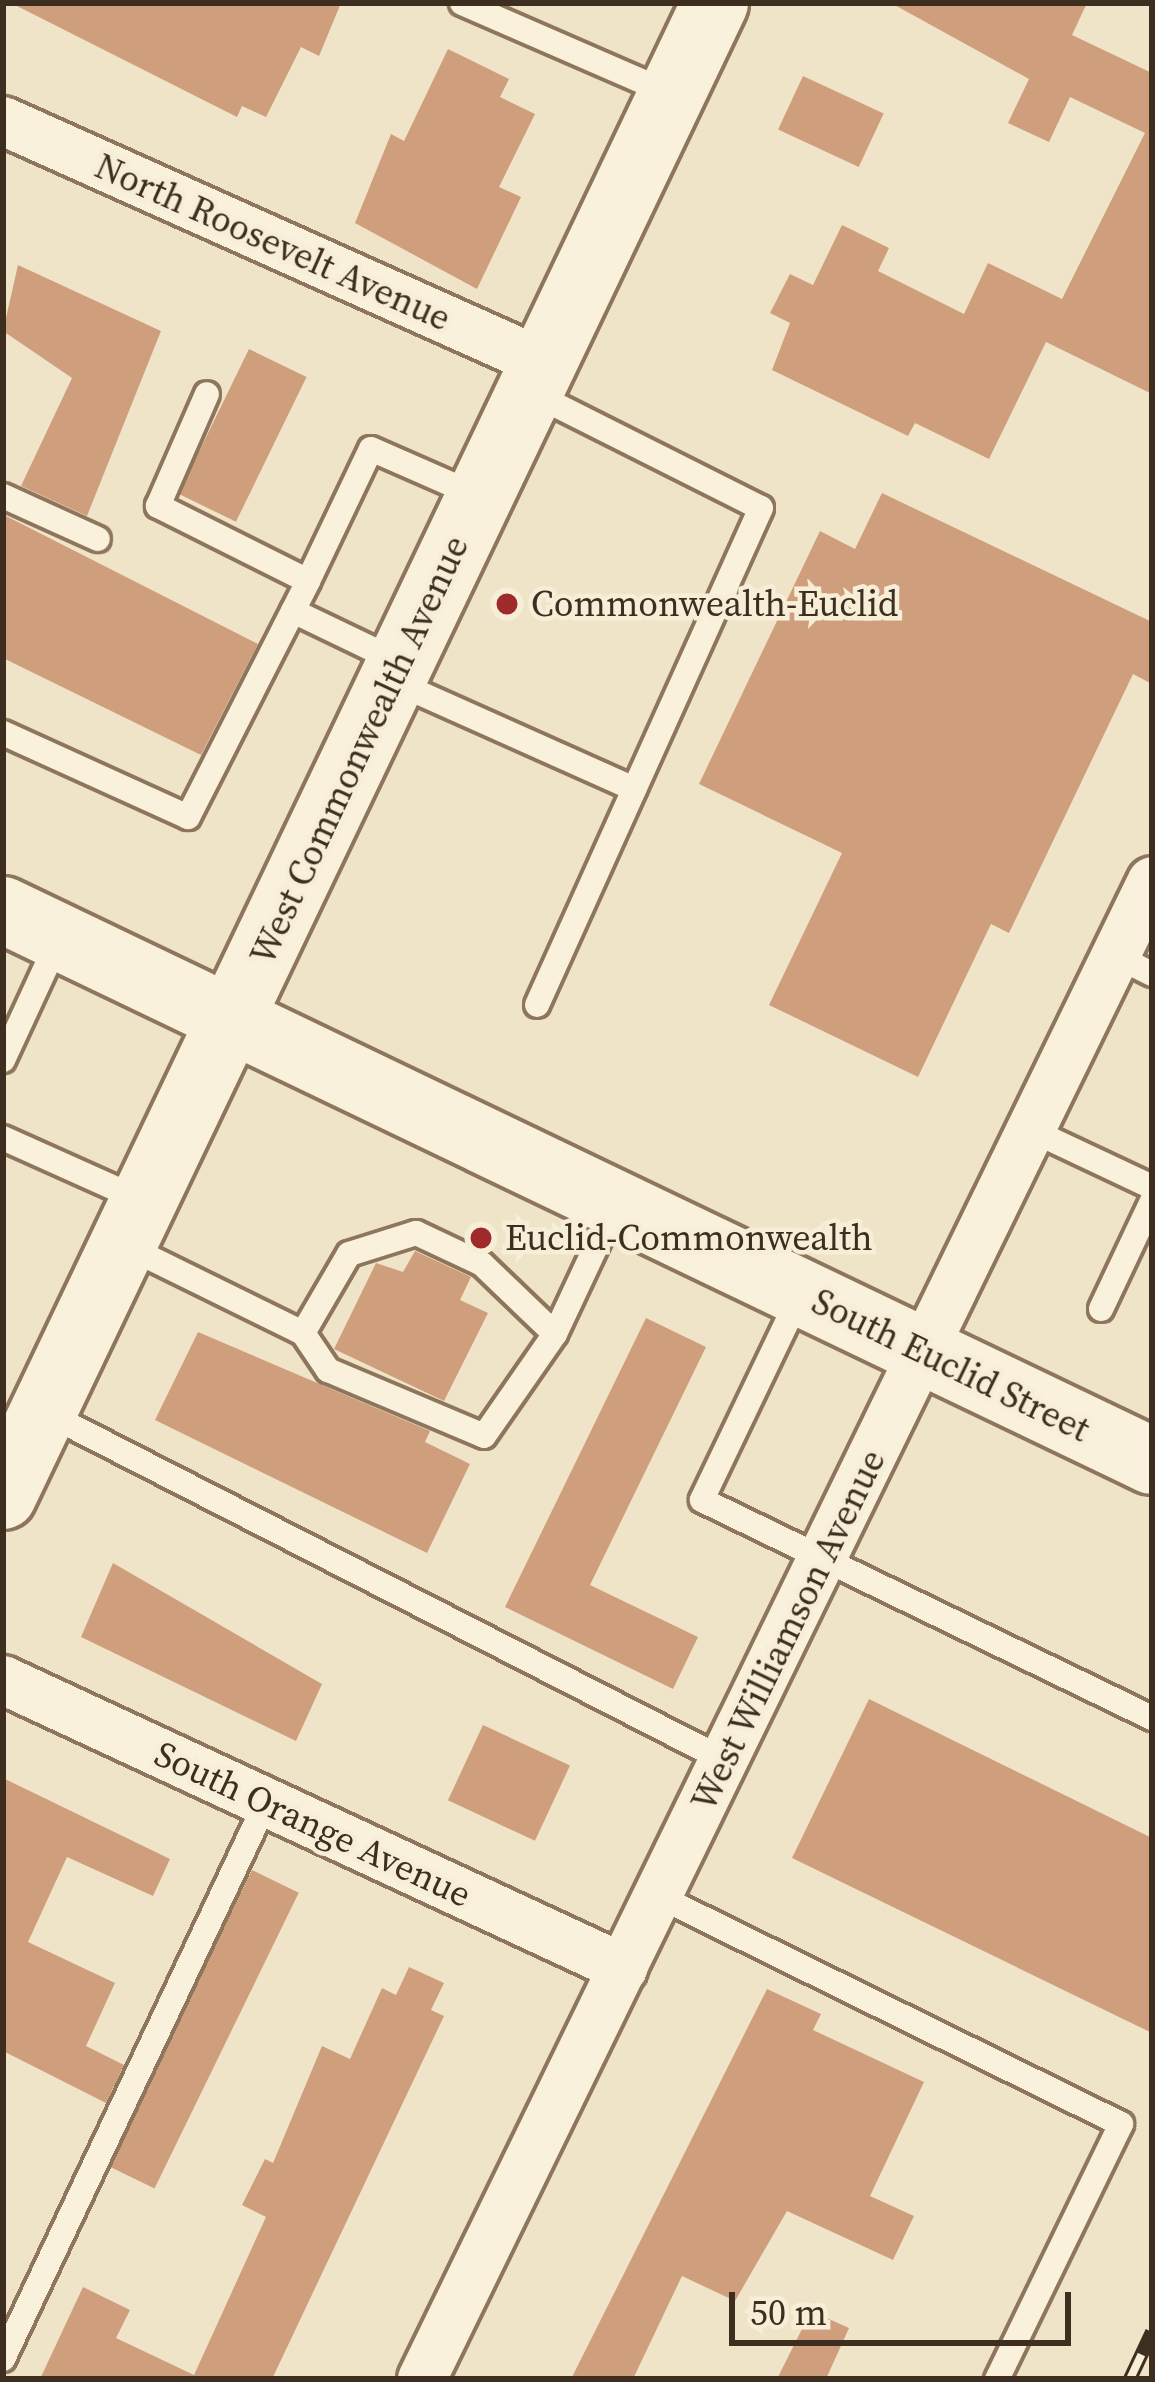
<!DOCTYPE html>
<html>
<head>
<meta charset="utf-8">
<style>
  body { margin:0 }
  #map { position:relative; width:1155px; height:2382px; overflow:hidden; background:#f0e4c8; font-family:"Source Serif 4",serif }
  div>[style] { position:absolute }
  .building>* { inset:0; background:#cf9f7d; transform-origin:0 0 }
  .roads { filter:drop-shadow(3px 0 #8d765c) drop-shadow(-3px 0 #8d765c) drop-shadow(0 3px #8d765c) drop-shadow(0 -3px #8d765c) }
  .service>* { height:24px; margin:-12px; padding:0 12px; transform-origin:12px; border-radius:12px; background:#faf1dc }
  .minor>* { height:48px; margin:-24px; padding:0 24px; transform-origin:24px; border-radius:24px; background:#faf1dc }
  .secondary>* { height:66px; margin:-33px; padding:0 33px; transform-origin:33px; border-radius:33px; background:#faf1dc }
  .rail>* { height:14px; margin-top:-7px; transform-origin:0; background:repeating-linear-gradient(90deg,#f7eed8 0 27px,#3d2e20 0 54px); box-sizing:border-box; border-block:3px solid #3d2e20 }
  .dots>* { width:33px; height:33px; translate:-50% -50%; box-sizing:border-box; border:6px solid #f7eed8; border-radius:50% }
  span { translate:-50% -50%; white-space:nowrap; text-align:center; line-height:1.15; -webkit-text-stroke:9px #f7eed8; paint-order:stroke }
  .street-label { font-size:36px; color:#3d2e20 }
  .poi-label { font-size:36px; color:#3d2e20 }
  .left { translate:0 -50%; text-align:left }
  .frame { position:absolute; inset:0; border:6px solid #3d2e20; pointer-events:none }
  .scale { position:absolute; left:729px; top:2292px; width:342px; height:54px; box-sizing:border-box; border:6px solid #3d2e20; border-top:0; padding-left:15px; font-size:36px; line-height:42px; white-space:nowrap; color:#3d2e20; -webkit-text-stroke:9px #f7eed8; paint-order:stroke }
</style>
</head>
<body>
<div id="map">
  <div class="building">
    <div style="clip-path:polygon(11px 3px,341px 3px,319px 56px,301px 47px,266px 117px,242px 106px,237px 117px)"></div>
    <div style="clip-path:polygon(891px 3px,1087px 3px,1072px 35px,1152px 73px,1152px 394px,1046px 342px,989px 459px,915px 423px,908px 436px,772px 370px,790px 323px,770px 313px,790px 274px,813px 285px,842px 225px,889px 248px,878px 271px,964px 314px,988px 263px,1062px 299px,1145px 133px,1070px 97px,1049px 142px,1008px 123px,1029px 79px)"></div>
    <div style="clip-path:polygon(448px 49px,509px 79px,500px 97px,535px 114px,499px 187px,521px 197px,477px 289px,355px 223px,391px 134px,404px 141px)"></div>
    <div style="left:803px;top:76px;width:89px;height:59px;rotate:25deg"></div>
    <div style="clip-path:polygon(18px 265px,161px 331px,87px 516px,21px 486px,72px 378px,3px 331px)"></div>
    <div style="left:249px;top:349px;width:64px;height:161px;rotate:26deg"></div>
    <div style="clip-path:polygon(882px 493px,1152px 622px,1152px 684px,1133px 674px,1009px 933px,991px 924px,918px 1077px,769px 1005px,842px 853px,699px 784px,820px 531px,855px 549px)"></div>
    <div style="clip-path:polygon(6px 516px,258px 644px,201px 755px,3px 658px)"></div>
    <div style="clip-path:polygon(415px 1251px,471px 1277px,460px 1300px,488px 1313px,444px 1401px,334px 1349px,376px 1263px,403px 1272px)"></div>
    <div style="clip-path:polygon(646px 1318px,706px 1347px,590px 1585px,698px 1637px,673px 1689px,505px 1607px)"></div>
    <div style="clip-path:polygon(198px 1332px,430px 1431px,425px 1442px,470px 1464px,427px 1553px,155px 1420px)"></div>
    <div style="clip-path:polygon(113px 1563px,322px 1684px,296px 1741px,81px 1637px)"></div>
    <div style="clip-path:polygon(869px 1699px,1152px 1838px,1152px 2033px,792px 1858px)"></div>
    <div style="left:483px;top:1725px;width:96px;height:83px;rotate:25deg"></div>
    <div style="clip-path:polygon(3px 1778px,170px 1859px,153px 1896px,67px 1857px,28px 1942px,115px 1983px,86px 2046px,124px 2065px,106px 2103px,3px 2051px)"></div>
    <div style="left:252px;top:1870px;width:52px;height:329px;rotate:26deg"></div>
    <div style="clip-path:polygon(409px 1967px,444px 1983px,431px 2010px,444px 2016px,272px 2379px,40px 2379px,83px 2287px,130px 2310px,116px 2338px,194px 2375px,266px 2217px,242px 2205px,265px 2159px,273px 2163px,322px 2046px,350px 2059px,382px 1988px,396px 1995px)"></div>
    <div style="clip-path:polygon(767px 1989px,821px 2014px,813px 2030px,924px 2082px,870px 2196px,914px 2216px,893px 2260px,787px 2211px,735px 2301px,682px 2276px,633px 2379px,571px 2379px)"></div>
    <div style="clip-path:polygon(811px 2311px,849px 2328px,826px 2379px,777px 2379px)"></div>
  </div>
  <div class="roads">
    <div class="service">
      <div style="left:462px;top:3px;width:226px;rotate:23.5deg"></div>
      <div style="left:532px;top:393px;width:256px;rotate:26.7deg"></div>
      <div style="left:761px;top:508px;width:545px;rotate:114.26deg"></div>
      <div style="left:3px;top:496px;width:104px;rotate:24.4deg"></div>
      <div style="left:308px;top:581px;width:146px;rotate:-64.5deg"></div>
      <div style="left:371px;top:449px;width:115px;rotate:23.7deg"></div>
      <div style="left:293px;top:611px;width:118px;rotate:25.7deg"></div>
      <div style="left:395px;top:682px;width:262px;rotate:24.1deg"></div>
      <div style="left:3px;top:733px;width:203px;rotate:24.4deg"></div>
      <div style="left:188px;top:817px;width:265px;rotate:-63deg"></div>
      <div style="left:308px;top:581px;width:168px;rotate:-153.4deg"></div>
      <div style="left:158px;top:506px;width:122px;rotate:-66.4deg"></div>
      <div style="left:1116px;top:956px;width:40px;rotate:26.6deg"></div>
      <div style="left:3px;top:1060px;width:133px;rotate:-65.2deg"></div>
      <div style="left:1031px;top:1130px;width:134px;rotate:25.2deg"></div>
      <div style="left:3px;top:1138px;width:154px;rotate:24.2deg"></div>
      <div style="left:126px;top:1246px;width:197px;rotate:26.2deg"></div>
      <div style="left:303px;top:1333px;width:45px;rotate:56deg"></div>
      <div style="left:328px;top:1370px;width:169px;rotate:22.9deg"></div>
      <div style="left:484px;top:1436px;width:124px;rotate:-55.2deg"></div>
      <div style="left:555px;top:1334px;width:101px;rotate:-136.2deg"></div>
      <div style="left:482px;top:1264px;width:73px;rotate:-154.8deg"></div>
      <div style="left:416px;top:1233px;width:70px;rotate:162.6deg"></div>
      <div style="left:349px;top:1254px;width:91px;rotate:120.2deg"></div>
      <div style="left:801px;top:1293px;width:229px;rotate:115.6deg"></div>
      <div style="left:702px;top:1500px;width:500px;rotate:25.85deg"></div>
      <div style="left:1101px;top:1309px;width:119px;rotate:-64.7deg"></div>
      <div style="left:555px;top:1334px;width:141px;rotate:-64.9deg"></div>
      <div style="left:48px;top:1414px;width:759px;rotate:27.1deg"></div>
      <div style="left:658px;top:1896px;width:516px;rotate:26.22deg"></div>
      <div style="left:1121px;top:2124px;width:284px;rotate:115.9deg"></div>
      <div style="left:3px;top:2359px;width:616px;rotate:-64.72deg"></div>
    </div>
    <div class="minor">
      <div style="left:3px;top:121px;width:592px;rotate:24.14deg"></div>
      <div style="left:3px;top:1680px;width:684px;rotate:24.92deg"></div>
      <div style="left:422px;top:2379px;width:1666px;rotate:-64.02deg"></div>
    </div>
    <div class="secondary">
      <div style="left:3px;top:910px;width:1274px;rotate:25.62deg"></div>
      <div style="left:3px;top:1496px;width:1654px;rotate:-64.5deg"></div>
    </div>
  </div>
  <div class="rail">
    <div style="left:1130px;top:2379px;width:52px;rotate:-64.9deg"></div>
  </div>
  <div class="dots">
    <div style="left:507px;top:604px;background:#9e2a2b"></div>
    <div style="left:481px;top:1238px;background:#9e2a2b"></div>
  </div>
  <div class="street-label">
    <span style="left:273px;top:242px;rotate:24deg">North Roosevelt Avenue</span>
    <span style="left:359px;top:750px;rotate:-65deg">West Commonwealth Avenue</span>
    <span style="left:951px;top:1365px;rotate:26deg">South Euclid Street</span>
    <span style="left:788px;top:1630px;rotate:-64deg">West Williamson Avenue</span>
    <span style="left:313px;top:1824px;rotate:25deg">South Orange Avenue</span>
  </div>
  <div class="poi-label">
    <span class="left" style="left:531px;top:604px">Commonwealth-Euclid</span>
    <span class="left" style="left:505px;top:1238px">Euclid-Commonwealth</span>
  </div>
  <div class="frame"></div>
  <div class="scale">50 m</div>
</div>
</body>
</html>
